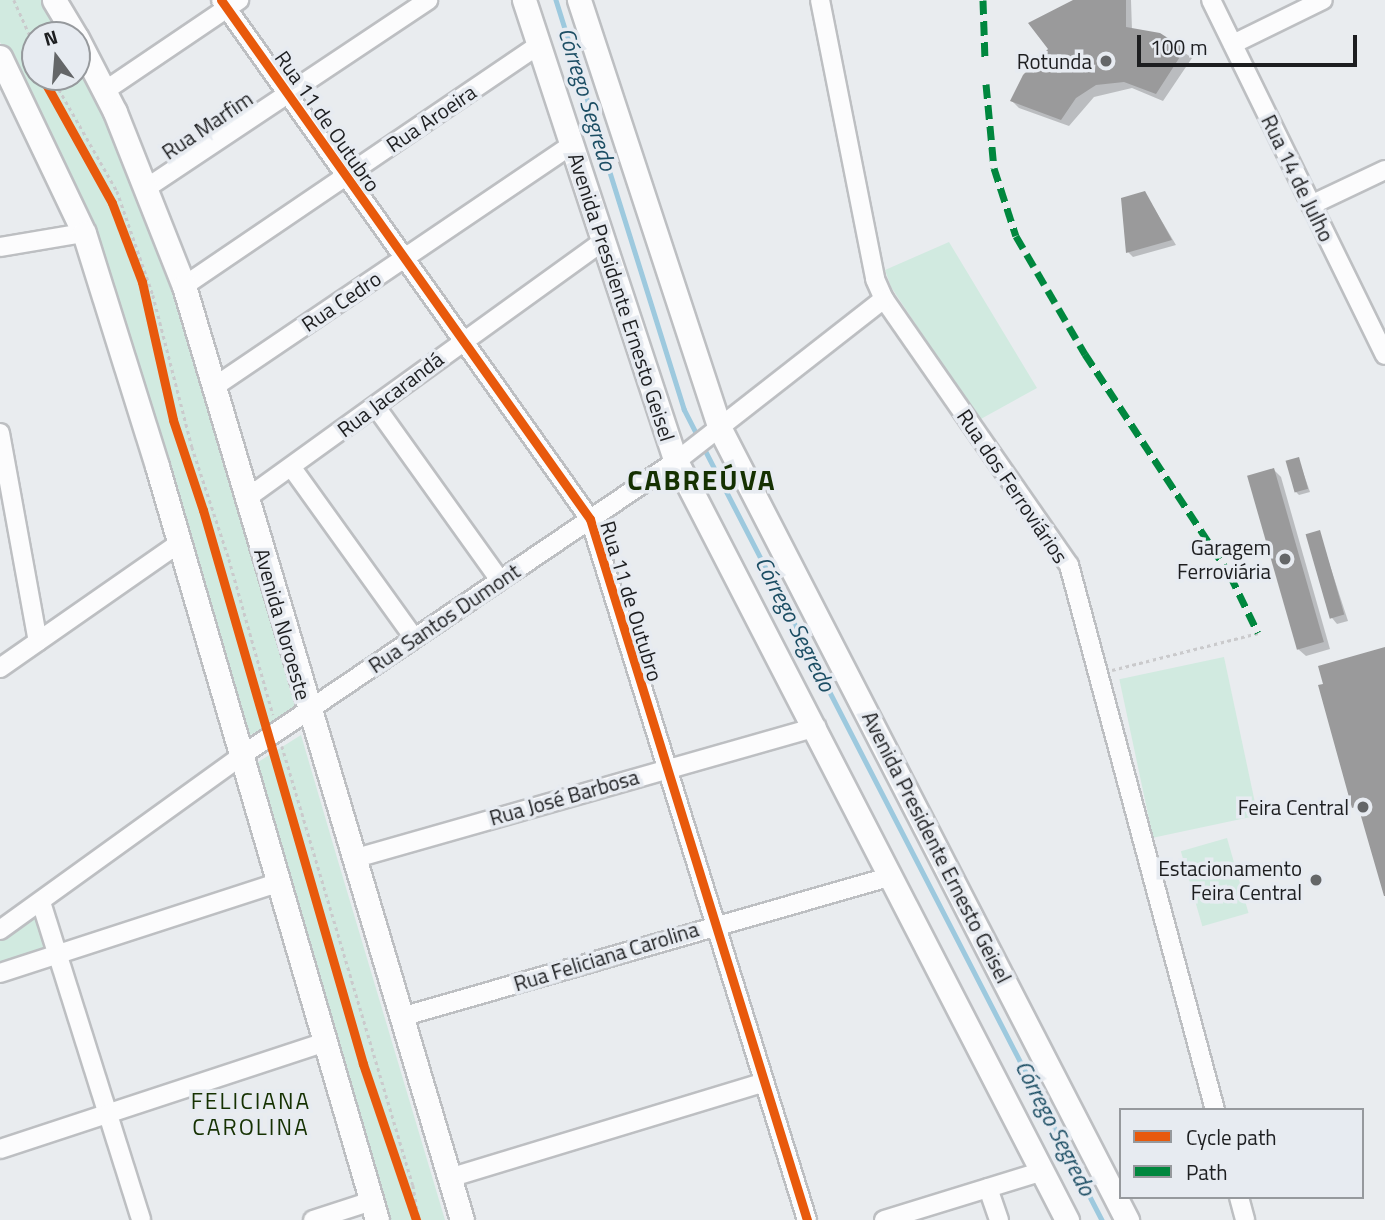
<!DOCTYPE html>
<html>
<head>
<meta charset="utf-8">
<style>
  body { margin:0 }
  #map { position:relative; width:1385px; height:1220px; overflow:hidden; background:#e9ecef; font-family:"Titillium Web",sans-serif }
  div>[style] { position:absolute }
  .green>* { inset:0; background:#d1eae0; transform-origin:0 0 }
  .shadow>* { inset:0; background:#0003 }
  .stream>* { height:4.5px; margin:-2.25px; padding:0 2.25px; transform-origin:2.25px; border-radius:2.25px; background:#9dc9de }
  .building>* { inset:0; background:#9a9a9b; transform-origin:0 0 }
  .path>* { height:2.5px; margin-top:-1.25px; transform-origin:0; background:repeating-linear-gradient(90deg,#cacacc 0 3.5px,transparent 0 7px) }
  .roads { filter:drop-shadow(2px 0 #bdbfc2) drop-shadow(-2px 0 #bdbfc2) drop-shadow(0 2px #bdbfc2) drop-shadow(0 -2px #bdbfc2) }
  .minor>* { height:18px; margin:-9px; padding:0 9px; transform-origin:9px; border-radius:9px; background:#fcfcfd }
  .major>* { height:23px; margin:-11.5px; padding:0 11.5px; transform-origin:11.5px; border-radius:11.5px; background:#fcfcfd }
  .quiet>* { height:7px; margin-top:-3.5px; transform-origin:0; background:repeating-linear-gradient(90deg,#00873e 0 14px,transparent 0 21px) }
  .cycleway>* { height:9px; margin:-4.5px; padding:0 4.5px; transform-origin:4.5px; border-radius:4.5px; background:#e8590c }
  .dots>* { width:19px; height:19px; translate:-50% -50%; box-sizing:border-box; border:4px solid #e7ebf1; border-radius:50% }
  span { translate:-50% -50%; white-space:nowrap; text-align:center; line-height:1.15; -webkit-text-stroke:7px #e7ebf1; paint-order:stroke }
  .poi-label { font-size:21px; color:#1d1e20 }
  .right { translate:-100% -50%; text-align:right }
  .street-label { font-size:21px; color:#1d1e20 }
  .water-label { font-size:23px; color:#1c4e64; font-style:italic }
  .neighbourhood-label { font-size:23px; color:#153102; letter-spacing:2px }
  .district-label { font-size:28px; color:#153102; font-weight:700; letter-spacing:2px }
  .legend { position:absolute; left:1119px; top:1108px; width:245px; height:91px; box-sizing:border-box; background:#e7ebf1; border:2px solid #96999d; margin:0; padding:9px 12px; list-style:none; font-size:21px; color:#1d1e20 }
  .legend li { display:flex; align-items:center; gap:14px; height:35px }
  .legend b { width:35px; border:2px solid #96999d }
  .north { position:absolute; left:21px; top:21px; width:70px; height:70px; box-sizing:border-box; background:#e7ebf1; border:2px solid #96999d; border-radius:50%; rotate:344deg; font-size:19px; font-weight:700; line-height:28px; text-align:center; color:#1d1e20 }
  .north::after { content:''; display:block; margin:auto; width:24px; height:32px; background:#646668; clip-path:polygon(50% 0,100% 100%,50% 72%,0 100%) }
  .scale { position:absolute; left:1137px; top:35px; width:220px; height:32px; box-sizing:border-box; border:4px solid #1d1e20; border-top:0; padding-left:9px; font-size:21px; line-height:24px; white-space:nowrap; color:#1d1e20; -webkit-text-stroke:5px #e7ebf1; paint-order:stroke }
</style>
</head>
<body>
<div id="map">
  <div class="green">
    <div style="clip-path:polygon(0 0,41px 0,63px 35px,35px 35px,35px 77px,77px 77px,77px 57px,139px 182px,296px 709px,245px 738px,42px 120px,0 42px)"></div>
    <div style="clip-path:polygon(949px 242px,1037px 388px,979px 420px,891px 287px,885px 270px)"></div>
    <div style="left:1224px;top:657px;width:162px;height:107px;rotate:78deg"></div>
    <div style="clip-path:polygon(301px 735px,338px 861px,445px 1220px,389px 1220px,287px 878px,255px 764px)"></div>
    <div style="left:1227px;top:838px;width:78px;height:48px;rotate:74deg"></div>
    <div style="clip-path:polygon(37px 914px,48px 950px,0 966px,0 938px)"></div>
  </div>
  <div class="shadow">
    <div style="clip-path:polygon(1091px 0,1131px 0,1132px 30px,1159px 35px,1192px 58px,1163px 101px,1132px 88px,1094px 97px,1069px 126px,1019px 108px,1012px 101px)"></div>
    <div style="clip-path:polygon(1145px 193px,1176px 245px,1133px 257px,1128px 252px)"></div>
    <div style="clip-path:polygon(1298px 458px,1310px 492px,1299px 495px,1296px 492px)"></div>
    <div style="clip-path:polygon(1274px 470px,1281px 477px,1330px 649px,1306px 656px,1298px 649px)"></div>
    <div style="clip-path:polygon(1319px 532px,1348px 621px,1337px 624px,1332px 618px)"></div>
  </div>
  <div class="stream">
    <div style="left:556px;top:0;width:429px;rotate:72.6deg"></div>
    <div style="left:684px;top:409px;width:33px;rotate:63deg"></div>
    <div style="left:703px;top:446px;width:871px;rotate:62.73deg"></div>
  </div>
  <div class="building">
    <div style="clip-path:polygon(1073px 0,1126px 0,1126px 27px,1160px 33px,1185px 49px,1156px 94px,1124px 82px,1096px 85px,1076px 98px,1061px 120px,1010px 101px,1023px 75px,1048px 49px,1028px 23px)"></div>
    <div style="clip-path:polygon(1145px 191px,1172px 240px,1126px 253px,1121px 198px)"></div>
    <div style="left:1299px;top:457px;width:33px;height:14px;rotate:74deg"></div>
    <div style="left:1274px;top:468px;width:181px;height:28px;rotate:74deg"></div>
    <div style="left:1320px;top:530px;width:88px;height:15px;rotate:74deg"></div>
    <div style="clip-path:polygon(1385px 647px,1385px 896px,1384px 896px,1358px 806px,1352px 808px,1318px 685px,1323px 684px,1318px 666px)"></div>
  </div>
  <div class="path">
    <div style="left:14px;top:0;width:51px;rotate:65.9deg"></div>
    <div style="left:52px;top:77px;width:131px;rotate:60.3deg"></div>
    <div style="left:117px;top:191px;width:110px;rotate:70.9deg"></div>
    <div style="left:153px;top:295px;width:157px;rotate:75.6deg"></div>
    <div style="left:192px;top:447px;width:118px;rotate:71.7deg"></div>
    <div style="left:229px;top:559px;width:162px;rotate:74.2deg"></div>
    <div style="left:1112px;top:670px;width:151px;rotate:-14.2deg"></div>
    <div style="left:282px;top:746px;width:458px;rotate:73.4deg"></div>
    <div style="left:413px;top:1185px;width:36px;rotate:80deg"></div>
  </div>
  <div class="roads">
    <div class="minor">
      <div style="left:221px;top:0;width:637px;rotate:54.59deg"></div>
      <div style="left:590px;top:519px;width:734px;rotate:72.8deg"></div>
      <div style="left:820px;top:0;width:284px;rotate:78.8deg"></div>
      <div style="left:875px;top:279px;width:22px;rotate:66deg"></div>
      <div style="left:884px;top:299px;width:324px;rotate:55.2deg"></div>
      <div style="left:1069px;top:565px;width:564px;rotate:75deg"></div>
      <div style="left:1211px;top:0;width:395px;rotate:63.9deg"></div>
      <div style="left:1233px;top:44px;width:100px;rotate:-26.1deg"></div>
      <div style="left:106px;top:90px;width:161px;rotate:-34.1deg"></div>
      <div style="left:148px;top:187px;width:337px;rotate:-33.7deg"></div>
      <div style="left:1311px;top:205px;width:82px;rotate:-25.3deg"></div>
      <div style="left:0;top:247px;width:85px;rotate:-9.5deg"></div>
      <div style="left:184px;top:286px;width:429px;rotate:-34.2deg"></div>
      <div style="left:214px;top:387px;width:432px;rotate:-34.1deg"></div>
      <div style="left:376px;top:407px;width:213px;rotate:54.4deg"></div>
      <div style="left:0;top:433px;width:212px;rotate:79.7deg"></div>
      <div style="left:292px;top:468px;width:209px;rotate:54.3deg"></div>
      <div style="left:247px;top:498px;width:438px;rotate:-35.8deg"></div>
      <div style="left:0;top:668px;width:218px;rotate:-34.9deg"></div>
      <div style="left:353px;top:859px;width:482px;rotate:-15.9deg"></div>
      <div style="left:41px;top:902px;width:333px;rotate:72.5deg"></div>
      <div style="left:0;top:930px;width:297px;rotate:-35.8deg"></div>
      <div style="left:241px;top:756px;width:529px;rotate:-34.14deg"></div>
      <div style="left:679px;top:459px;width:260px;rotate:-38deg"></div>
      <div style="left:0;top:973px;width:291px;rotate:-18deg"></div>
      <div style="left:401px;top:1017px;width:511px;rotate:-16.02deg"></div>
      <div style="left:0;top:1149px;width:342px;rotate:-18.2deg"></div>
      <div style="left:449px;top:1178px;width:327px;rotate:-16.9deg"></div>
      <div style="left:988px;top:1188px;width:34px;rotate:71deg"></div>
      <div style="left:1239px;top:1197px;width:24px;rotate:75deg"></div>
      <div style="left:313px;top:1220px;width:62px;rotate:-17.9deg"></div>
      <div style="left:884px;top:1220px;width:166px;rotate:-17.1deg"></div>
    </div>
    <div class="major">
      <div style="left:54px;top:0;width:41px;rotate:59deg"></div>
      <div style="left:524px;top:0;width:485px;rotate:71.8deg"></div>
      <div style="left:676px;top:461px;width:854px;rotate:62.74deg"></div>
      <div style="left:579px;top:0;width:452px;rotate:71.8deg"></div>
      <div style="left:720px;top:429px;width:890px;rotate:62.77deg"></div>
      <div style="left:77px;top:38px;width:83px;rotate:62.8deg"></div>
      <div style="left:115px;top:112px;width:187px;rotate:68.4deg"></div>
      <div style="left:184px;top:286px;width:974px;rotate:73.42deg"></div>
      <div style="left:0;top:57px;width:195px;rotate:64.5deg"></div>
      <div style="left:84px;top:233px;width:244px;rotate:72.6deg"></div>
      <div style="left:157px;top:466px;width:785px;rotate:73.73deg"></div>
    </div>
  </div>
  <div class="quiet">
    <div style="left:983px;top:0;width:61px;rotate:88.1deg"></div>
    <div style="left:986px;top:84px;width:84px;rotate:84.6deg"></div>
    <div style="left:994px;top:168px;width:71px;rotate:72.1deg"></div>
    <div style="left:1016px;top:236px;width:137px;rotate:59.7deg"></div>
    <div style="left:1085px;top:354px;width:264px;rotate:56.7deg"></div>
    <div style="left:1230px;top:575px;width:64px;rotate:64.2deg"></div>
  </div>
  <div class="cycleway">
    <div style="left:221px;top:0;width:637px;rotate:54.59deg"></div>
    <div style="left:590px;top:519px;width:734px;rotate:72.8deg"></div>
    <div style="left:42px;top:77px;width:144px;rotate:60.9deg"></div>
    <div style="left:112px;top:203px;width:85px;rotate:69.2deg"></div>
    <div style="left:142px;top:282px;width:141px;rotate:77.3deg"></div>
    <div style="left:173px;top:420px;width:95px;rotate:71.6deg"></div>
    <div style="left:203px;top:510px;width:577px;rotate:73.89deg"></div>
    <div style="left:363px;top:1064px;width:165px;rotate:71.2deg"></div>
  </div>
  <div class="dots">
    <div style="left:1106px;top:61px;background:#646668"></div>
    <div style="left:1285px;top:559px;background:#646668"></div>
    <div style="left:1363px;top:807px;background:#646668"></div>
    <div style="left:1316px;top:880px;background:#646668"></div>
  </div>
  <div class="poi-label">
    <span class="right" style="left:1092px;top:61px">Rotunda</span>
    <span class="right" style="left:1271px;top:559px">Garagem<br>Ferroviária</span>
    <span class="right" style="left:1349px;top:807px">Feira Central</span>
    <span class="right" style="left:1302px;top:880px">Estacionamento<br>Feira Central</span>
  </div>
  <div class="street-label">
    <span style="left:431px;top:118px;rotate:-34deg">Rua Aroeira</span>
    <span style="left:328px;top:121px;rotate:55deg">Rua 11 de Outubro</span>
    <span style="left:207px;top:125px;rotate:-34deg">Rua Marfim</span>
    <span style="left:1298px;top:178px;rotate:64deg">Rua 14 de Julho</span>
    <span style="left:622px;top:297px;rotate:72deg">Avenida Presidente Ernesto Geisel</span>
    <span style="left:341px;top:301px;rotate:-34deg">Rua Cedro</span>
    <span style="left:390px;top:394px;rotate:-37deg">Rua Jacarandá</span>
    <span style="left:1013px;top:486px;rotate:56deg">Rua dos Ferroviários</span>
    <span style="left:632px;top:601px;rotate:73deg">Rua 11 de Outubro</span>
    <span style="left:444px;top:618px;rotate:-34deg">Rua Santos Dumont</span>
    <span style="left:283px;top:624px;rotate:74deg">Avenida Noroeste</span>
    <span style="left:564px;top:797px;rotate:-16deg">Rua José Barbosa</span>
    <span style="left:937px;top:847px;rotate:63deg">Avenida Presidente Ernesto Geisel</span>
    <span style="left:606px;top:956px;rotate:-17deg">Rua Feliciana Carolina</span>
  </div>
  <div class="water-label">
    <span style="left:587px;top:99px;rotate:73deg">Córrego Segredo</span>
    <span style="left:795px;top:624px;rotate:63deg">Córrego Segredo</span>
    <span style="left:1055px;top:1128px;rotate:63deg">Córrego Segredo</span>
  </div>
  <div class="neighbourhood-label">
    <span style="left:251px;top:1114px">FELICIANA<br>CAROLINA</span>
  </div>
  <div class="district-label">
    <span style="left:702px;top:480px">CABREÚVA</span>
  </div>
  <ul class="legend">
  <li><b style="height:9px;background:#e8590c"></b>Cycle path</li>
  <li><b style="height:9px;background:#00873e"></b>Path</li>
  </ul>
  <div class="north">N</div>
  <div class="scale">100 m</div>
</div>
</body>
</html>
